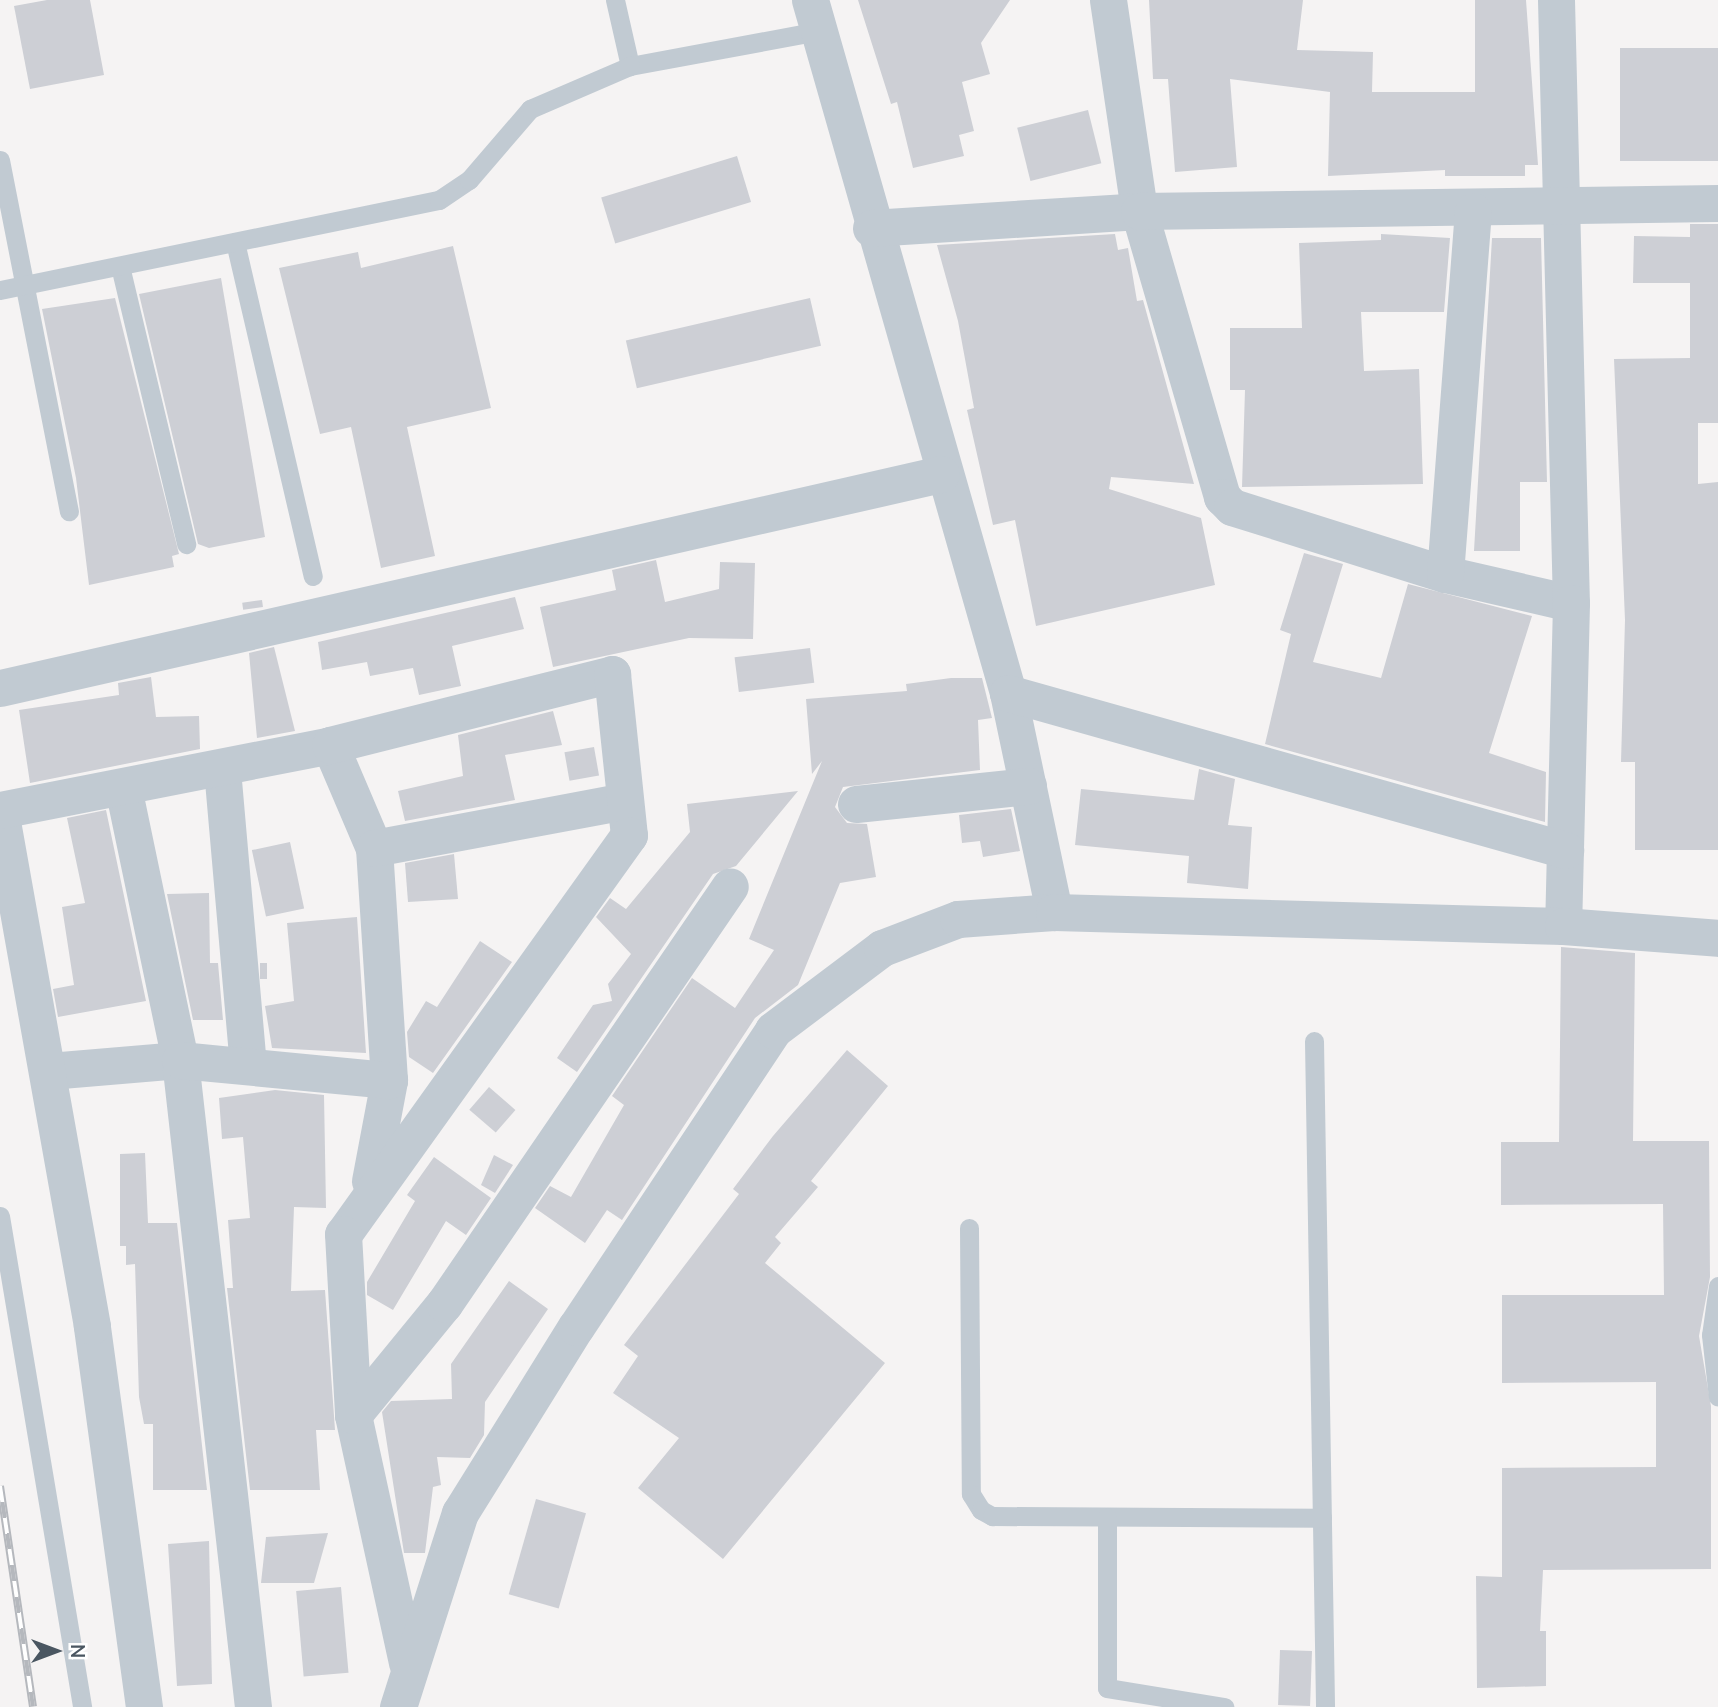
<!DOCTYPE html>
<html>
<head>
<meta charset="utf-8">
<style>
  body { margin:0 }
  #map { position:relative; width:1718px; height:1707px; overflow:hidden; background:#f5f3f3; font-family:"Nunito Sans",sans-serif }
  div>[style] { position:absolute }
  .building>* { inset:0; background:#cdcfd5; transform-origin:0 0 }
  .lane>* { height:19px; margin:-9.5px; padding:0 9.5px; transform-origin:9.5px; border-radius:9.5px; background:#c1cad2 }
  .street>* { height:37px; margin:-18.5px; padding:0 18.5px; transform-origin:18.5px; border-radius:18.5px; background:#c1cad2 }
  .rail>* { height:8px; margin-top:-4px; transform-origin:0; background:repeating-linear-gradient(90deg,#fff 0 16px,#b5b8bd 0 32px); box-sizing:border-box; border-block:2px solid #b5b8bd }
  span { translate:-50% -50%; white-space:nowrap; text-align:center; line-height:1.15; -webkit-text-stroke:7px #fff; paint-order:stroke }
  .north { position:absolute; left:21px; top:1616px; width:70px; height:70px; -webkit-text-stroke:5px #fff; paint-order:stroke; rotate:90deg; font-size:19px; font-weight:700; line-height:28px; text-align:center; color:#4a5661 }
  .north::after { content:''; display:block; margin:auto; width:24px; height:32px; background:#4a5661; clip-path:polygon(50% 0,100% 100%,50% 72%,0 100%) }
</style>
</head>
<body>
<div id="map">
  <div class="building">
    <div style="clip-path:polygon(47px 0,90px 0,104px 75px,30px 89px,14px 6px)"></div>
    <div style="clip-path:polygon(858px 0,1010px 0,981px 43px,990px 74px,962px 82px,974px 131px,959px 135px,964px 156px,913px 168px,897px 102px,891px 104px)"></div>
    <div style="clip-path:polygon(1149px 0,1303px 0,1297px 50px,1373px 52px,1372px 92px,1475px 92px,1475px 0,1526px 0,1538px 165px,1525px 165px,1525px 176px,1445px 176px,1445px 170px,1328px 176px,1330px 92px,1230px 79px,1237px 167px,1175px 172px,1168px 79px,1153px 79px)"></div>
    <div style="left:1718px;top:48px;width:113px;height:98px;rotate:90deg"></div>
    <div style="left:1088px;top:110px;width:55px;height:73px;rotate:76deg"></div>
    <div style="left:737px;top:156px;width:48px;height:142px;rotate:73deg"></div>
    <div style="clip-path:polygon(1690px 224px,1718px 224px,1718px 423px,1698px 423px,1698px 484px,1718px 482px,1718px 850px,1635px 850px,1635px 762px,1621px 762px,1625px 620px,1614px 359px,1690px 358px,1690px 283px,1633px 283px,1634px 236px,1690px 237px)"></div>
    <div style="clip-path:polygon(1115px 234px,1118px 250px,1128px 248px,1137px 301px,1143px 300px,1194px 484px,1111px 477px,1109px 489px,1201px 518px,1215px 585px,1036px 626px,1015px 520px,993px 525px,967px 410px,974px 408px,958px 321px,937px 245px)"></div>
    <div style="clip-path:polygon(1381px 234px,1450px 238px,1444px 312px,1361px 312px,1364px 371px,1419px 369px,1423px 484px,1242px 487px,1245px 390px,1230px 390px,1230px 328px,1302px 328px,1299px 243px,1381px 240px)"></div>
    <div style="clip-path:polygon(1492px 238px,1541px 238px,1547px 482px,1520px 482px,1520px 551px,1474px 551px)"></div>
    <div style="clip-path:polygon(453px 246px,491px 408px,407px 427px,435px 556px,381px 568px,351px 427px,320px 434px,279px 268px,358px 252px,361px 268px)"></div>
    <div style="clip-path:polygon(221px 278px,265px 537px,209px 548px,198px 544px,139px 294px)"></div>
    <div style="clip-path:polygon(115px 298px,179px 554px,172px 556px,174px 567px,89px 585px,76px 478px,42px 309px)"></div>
    <div style="left:810px;top:298px;width:49px;height:189px;rotate:77deg"></div>
    <div style="clip-path:polygon(1304px 553px,1343px 564px,1313px 662px,1381px 678px,1408px 584px,1532px 616px,1489px 753px,1546px 772px,1545px 822px,1265px 744px,1291px 634px,1280px 630px)"></div>
    <div style="clip-path:polygon(656px 560px,665px 602px,719px 589px,720px 562px,755px 563px,753px 639px,689px 638px,553px 667px,540px 607px,616px 590px,612px 570px)"></div>
    <div style="clip-path:polygon(515px 597px,524px 629px,452px 646px,461px 686px,419px 695px,413px 668px,370px 676px,367px 662px,322px 670px,318px 642px)"></div>
    <div style="left:262px;top:600px;width:7px;height:20px;rotate:82deg"></div>
    <div style="clip-path:polygon(274px 647px,295px 731px,257px 738px,249px 653px)"></div>
    <div style="left:810px;top:648px;width:35px;height:76px;rotate:83deg"></div>
    <div style="clip-path:polygon(151px 677px,156px 717px,199px 716px,200px 749px,30px 783px,19px 710px,119px 695px,118px 683px)"></div>
    <div style="clip-path:polygon(951px 678px,982px 678px,992px 718px,978px 720px,980px 770px,843px 787px,835px 807px,847px 823px,867px 824px,876px 877px,840px 883px,798px 985px,755px 1018px,622px 1220px,607px 1210px,585px 1243px,535px 1208px,550px 1186px,571px 1197px,624px 1105px,612px 1096px,692px 978px,735px 1008px,774px 950px,749px 939px,822px 761px,812px 774px,806px 699px,907px 691px,906px 684px)"></div>
    <div style="clip-path:polygon(553px 711px,562px 745px,505px 755px,515px 800px,405px 821px,398px 791px,463px 776px,458px 735px)"></div>
    <div style="left:594px;top:747px;width:29px;height:30px;rotate:80deg"></div>
    <div style="clip-path:polygon(1199px 769px,1235px 779px,1228px 825px,1252px 827px,1248px 889px,1187px 883px,1189px 856px,1075px 845px,1081px 789px,1194px 800px)"></div>
    <div style="clip-path:polygon(798px 791px,736px 866px,713px 874px,577px 1072px,557px 1058px,593px 1005px,612px 1001px,608px 984px,631px 954px,596px 917px,610px 898px,626px 909px,690px 832px,687px 804px)"></div>
    <div style="clip-path:polygon(1011px 809px,1020px 851px,983px 857px,980px 841px,962px 843px,959px 815px)"></div>
    <div style="clip-path:polygon(106px 810px,146px 1001px,58px 1017px,53px 989px,74px 985px,62px 907px,85px 903px,67px 818px)"></div>
    <div style="left:290px;top:842px;width:68px;height:39px;rotate:78deg"></div>
    <div style="clip-path:polygon(454px 854px,458px 899px,408px 902px,405px 863px)"></div>
    <div style="clip-path:polygon(209px 893px,210px 963px,218px 963px,223px 1020px,193px 1020px,167px 894px)"></div>
    <div style="clip-path:polygon(357px 917px,366px 1053px,272px 1048px,265px 1006px,294px 1001px,287px 923px)"></div>
    <div style="clip-path:polygon(480px 941px,512px 962px,433px 1073px,409px 1057px,407px 1032px,426px 1001px,437px 1007px)"></div>
    <div style="clip-path:polygon(1561px 947px,1635px 953px,1633px 1141px,1709px 1141px,1710px 1277px,1699px 1336px,1711px 1406px,1711px 1569px,1543px 1570px,1540px 1631px,1546px 1631px,1546px 1686px,1477px 1688px,1476px 1576px,1502px 1577px,1502px 1468px,1656px 1467px,1656px 1382px,1502px 1383px,1502px 1295px,1664px 1295px,1663px 1204px,1501px 1205px,1501px 1142px,1559px 1142px)"></div>
    <div style="left:260px;top:963px;width:7px;height:16px"></div>
    <div style="clip-path:polygon(847px 1050px,888px 1086px,811px 1181px,818px 1187px,775px 1237px,781px 1243px,765px 1263px,885px 1363px,723px 1559px,638px 1488px,679px 1438px,613px 1393px,638px 1356px,624px 1345px,739px 1194px,733px 1189px,773px 1136px)"></div>
    <div style="left:489px;top:1087px;width:35px;height:30px;rotate:41deg"></div>
    <div style="clip-path:polygon(275px 1090px,324px 1095px,326px 1208px,294px 1207px,291px 1291px,325px 1290px,335px 1430px,316px 1430px,320px 1490px,250px 1490px,227px 1288px,233px 1288px,228px 1220px,250px 1218px,243px 1137px,222px 1139px,219px 1098px)"></div>
    <div style="clip-path:polygon(145px 1153px,148px 1223px,177px 1223px,207px 1490px,153px 1490px,153px 1424px,144px 1424px,139px 1397px,135px 1264px,126px 1265px,126px 1246px,120px 1246px,120px 1154px)"></div>
    <div style="clip-path:polygon(494px 1155px,513px 1165px,495px 1193px,481px 1185px)"></div>
    <div style="clip-path:polygon(434px 1157px,491px 1198px,466px 1235px,446px 1221px,393px 1310px,367px 1295px,367px 1282px,415px 1201px,407px 1195px)"></div>
    <div style="clip-path:polygon(509px 1281px,548px 1309px,485px 1402px,484px 1435px,470px 1458px,437px 1457px,441px 1485px,433px 1487px,425px 1553px,404px 1553px,382px 1412px,391px 1401px,452px 1399px,451px 1364px)"></div>
    <div style="left:536px;top:1499px;width:52px;height:99px;rotate:16deg"></div>
    <div style="clip-path:polygon(328px 1533px,314px 1583px,261px 1583px,266px 1537px)"></div>
    <div style="clip-path:polygon(209px 1541px,212px 1684px,177px 1686px,168px 1544px)"></div>
    <div style="left:341px;top:1587px;width:86px;height:45px;rotate:85deg"></div>
    <div style="left:1280px;top:1650px;width:32px;height:55px;rotate:2deg"></div>
  </div>
  <div class="lane">
    <div style="left:615px;top:0;width:68px;rotate:77.2deg"></div>
    <div style="left:630px;top:66px;width:191px;rotate:-10.5deg"></div>
    <div style="left:0;top:160px;width:358px;rotate:78.9deg"></div>
    <div style="left:235px;top:242px;width:343px;rotate:76.9deg"></div>
    <div style="left:120px;top:266px;width:286px;rotate:76.6deg"></div>
    <div style="left:0;top:290px;width:448px;rotate:-11.6deg"></div>
    <div style="left:439px;top:200px;width:36px;rotate:-34deg"></div>
    <div style="left:469px;top:180px;width:94px;rotate:-49.3deg"></div>
    <div style="left:530px;top:109px;width:109px;rotate:-23.3deg"></div>
    <div style="left:1314px;top:1041px;width:666px;rotate:89.05deg"></div>
    <div style="left:0;top:1216px;width:498px;rotate:80.5deg"></div>
    <div style="left:969px;top:1228px;width:266px;rotate:89.6deg"></div>
    <div style="left:971px;top:1494px;width:19px;rotate:58deg"></div>
    <div style="left:981px;top:1510px;width:13px;rotate:29deg"></div>
    <div style="left:992px;top:1516px;width:330px;rotate:0.3deg"></div>
    <div style="left:1718px;top:1286px;width:49px;rotate:98.1deg"></div>
    <div style="left:1711px;top:1335px;width:62px;rotate:83.6deg"></div>
    <div style="left:1107px;top:1517px;width:171px;rotate:90deg"></div>
    <div style="left:1107px;top:1688px;width:119px;rotate:9.2deg"></div>
  </div>
  <div class="street">
    <div style="left:810px;top:0;width:721px;rotate:74.05deg"></div>
    <div style="left:1008px;top:693px;width:224px;rotate:78.1deg"></div>
    <div style="left:1108px;top:0;width:213px;rotate:81.6deg"></div>
    <div style="left:1139px;top:211px;width:298px;rotate:73.8deg"></div>
    <div style="left:1222px;top:497px;width:14px;rotate:45deg"></div>
    <div style="left:1232px;top:507px;width:223px;rotate:17.5deg"></div>
    <div style="left:1445px;top:574px;width:129px;rotate:13deg"></div>
    <div style="left:1556px;top:0;width:603px;rotate:88.58deg"></div>
    <div style="left:1571px;top:603px;width:323px;rotate:91.4deg"></div>
    <div style="left:871px;top:228px;width:269px;rotate:-3.6deg"></div>
    <div style="left:1139px;top:211px;width:579px;rotate:-0.79deg"></div>
    <div style="left:1445px;top:574px;width:364px;rotate:-85.6deg"></div>
    <div style="left:0;top:688px;width:965px;rotate:-12.81deg"></div>
    <div style="left:1008px;top:693px;width:579px;rotate:15.74deg"></div>
    <div style="left:330px;top:745px;width:112px;rotate:66.9deg"></div>
    <div style="left:222px;top:769px;width:298px;rotate:85deg"></div>
    <div style="left:856px;top:804px;width:173px;rotate:-6deg"></div>
    <div style="left:49px;top:1071px;width:131px;rotate:-4.8deg"></div>
    <div style="left:180px;top:1060px;width:278px;rotate:-101.8deg"></div>
    <div style="left:370px;top:1181px;width:103px;rotate:-79.3deg"></div>
    <div style="left:389px;top:1080px;width:232px;rotate:-93.7deg"></div>
    <div style="left:374px;top:848px;width:254px;rotate:-10.6deg"></div>
    <div style="left:353px;top:1415px;width:254px;rotate:77.7deg"></div>
    <div style="left:144px;top:1707px;width:385px;rotate:-97.8deg"></div>
    <div style="left:92px;top:1326px;width:524px;rotate:-100.11deg"></div>
    <div style="left:0;top:810px;width:336px;rotate:-11.1deg"></div>
    <div style="left:330px;top:745px;width:291px;rotate:-14.1deg"></div>
    <div style="left:612px;top:674px;width:162px;rotate:84deg"></div>
    <div style="left:629px;top:835px;width:491px;rotate:125.6deg"></div>
    <div style="left:343px;top:1234px;width:181px;rotate:86.8deg"></div>
    <div style="left:353px;top:1415px;width:144px;rotate:-50.7deg"></div>
    <div style="left:444px;top:1304px;width:506px;rotate:-55.62deg"></div>
    <div style="left:253px;top:1707px;width:651px;rotate:-96.44deg"></div>
    <div style="left:180px;top:1060px;width:210px;rotate:5.5deg"></div>
    <div style="left:398px;top:1707px;width:204px;rotate:-72.3deg"></div>
    <div style="left:460px;top:1513px;width:219px;rotate:-58.1deg"></div>
    <div style="left:576px;top:1327px;width:356px;rotate:-56.4deg"></div>
    <div style="left:773px;top:1030px;width:136px;rotate:-37deg"></div>
    <div style="left:882px;top:948px;width:81px;rotate:-20.9deg"></div>
    <div style="left:958px;top:919px;width:96px;rotate:-4.2deg"></div>
    <div style="left:1054px;top:912px;width:509px;rotate:1.58deg"></div>
    <div style="left:1563px;top:926px;width:155px;rotate:4.4deg"></div>
  </div>
  <div class="rail">
    <div style="left:0;top:1486px;width:223px;rotate:81.5deg"></div>
  </div>
  <div class="north">N</div>
</div>
</body>
</html>
